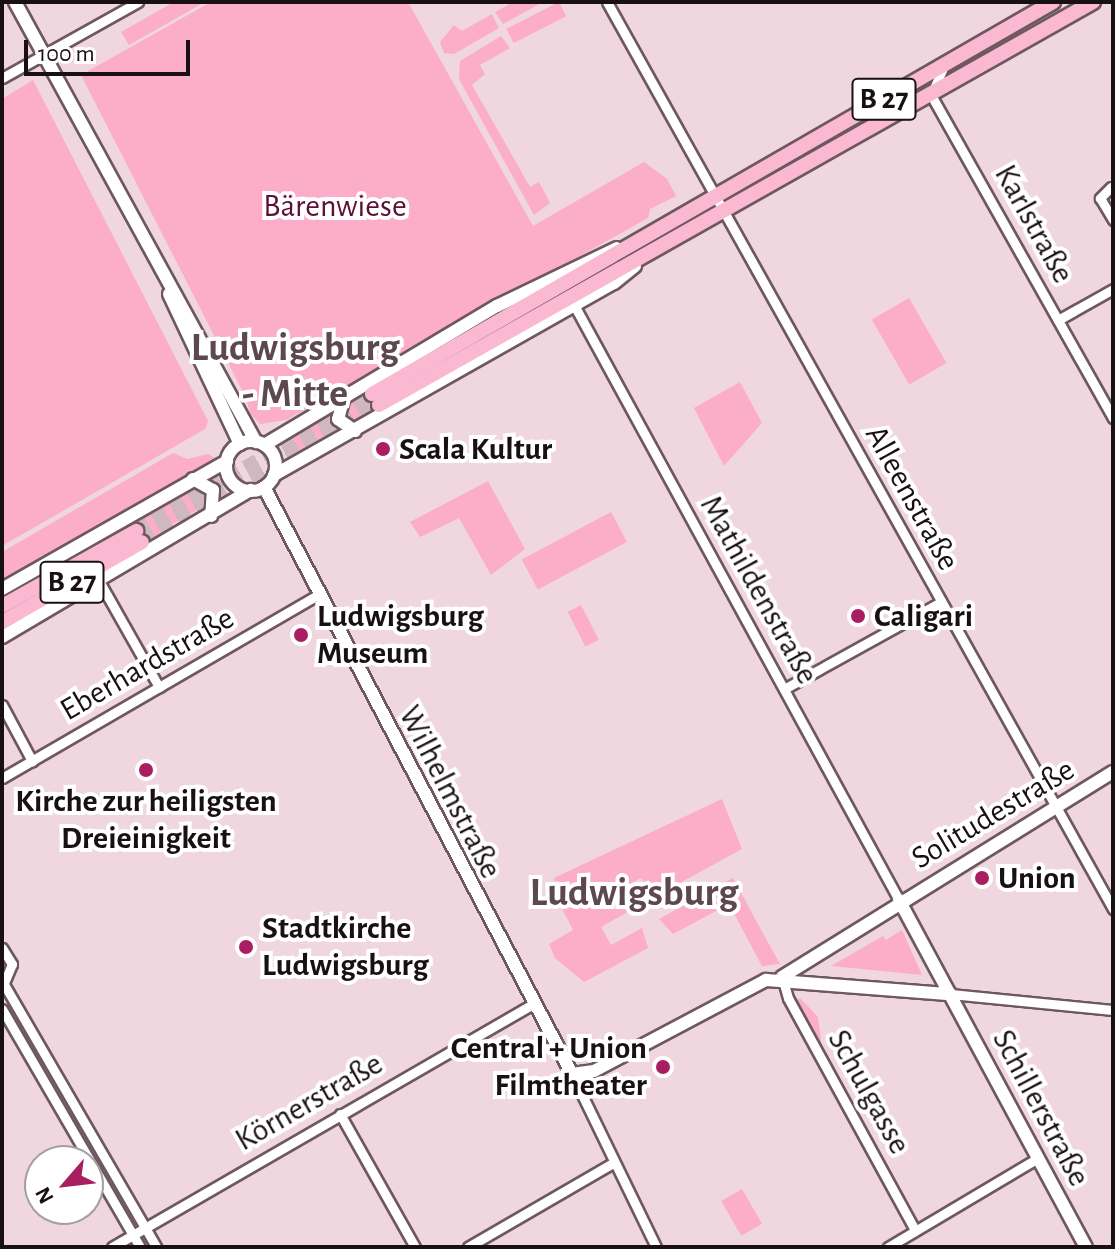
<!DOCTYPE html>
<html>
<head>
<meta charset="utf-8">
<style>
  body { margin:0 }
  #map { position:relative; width:1115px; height:1249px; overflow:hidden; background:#f0d6de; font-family:"Alegreya Sans",sans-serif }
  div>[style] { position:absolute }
  .green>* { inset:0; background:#fcadc7; transform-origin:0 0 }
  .primary-tunnel>* { height:14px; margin-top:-7px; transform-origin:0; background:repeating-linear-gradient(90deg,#d0b8c0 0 14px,transparent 0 21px) }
  .roads { filter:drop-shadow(2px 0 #6e585f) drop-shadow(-2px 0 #6e585f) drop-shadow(0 2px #6e585f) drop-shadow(0 -2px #6e585f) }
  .street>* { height:9px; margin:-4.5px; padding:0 4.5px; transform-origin:4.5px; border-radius:4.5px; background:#fff }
  .secondary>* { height:12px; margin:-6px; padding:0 6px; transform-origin:6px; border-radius:6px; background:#fff }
  .secondary>.ring { margin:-6px; padding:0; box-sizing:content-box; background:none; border:12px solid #fff; border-radius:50% }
  .primary>* { height:14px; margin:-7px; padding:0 7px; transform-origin:7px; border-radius:7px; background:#fab9d0 }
  .dots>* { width:22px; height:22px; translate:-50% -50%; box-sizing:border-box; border:4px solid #fff; border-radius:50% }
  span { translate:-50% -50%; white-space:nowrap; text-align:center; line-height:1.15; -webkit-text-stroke:8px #fff; paint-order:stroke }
  .shield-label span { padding:2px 6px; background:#fff; border:2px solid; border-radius:6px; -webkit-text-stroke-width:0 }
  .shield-label { font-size:30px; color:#191013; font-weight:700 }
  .park-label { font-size:32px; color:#5d1034 }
  .street-label { font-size:32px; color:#191013 }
  .poi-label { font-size:32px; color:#191013; font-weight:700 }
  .left { translate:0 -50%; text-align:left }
  .right { translate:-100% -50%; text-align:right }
  .district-label { font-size:40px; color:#5d484f; font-weight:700 }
  .frame { position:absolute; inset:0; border:4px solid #191013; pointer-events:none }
  .north { position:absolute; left:24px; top:1145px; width:80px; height:80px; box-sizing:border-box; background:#fff; border:2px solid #a39fa1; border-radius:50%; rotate:242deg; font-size:22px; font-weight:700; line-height:32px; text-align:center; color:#191013 }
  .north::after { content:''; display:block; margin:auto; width:28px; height:36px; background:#a91e61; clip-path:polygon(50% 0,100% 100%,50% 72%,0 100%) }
  .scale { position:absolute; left:24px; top:40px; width:166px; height:36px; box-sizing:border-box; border:4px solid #191013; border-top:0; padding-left:10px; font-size:24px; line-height:28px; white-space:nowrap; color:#191013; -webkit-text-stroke:6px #fff; paint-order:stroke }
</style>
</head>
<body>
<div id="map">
  <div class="green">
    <div style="clip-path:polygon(174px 2px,205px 2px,129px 45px,121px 32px)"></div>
    <div style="clip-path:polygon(211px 2px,408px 2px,533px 226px,644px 162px,667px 179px,676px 196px,650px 209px,648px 218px,286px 420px,260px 424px,250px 413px,246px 398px,81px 75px)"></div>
    <div style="clip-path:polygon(513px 2px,543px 2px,503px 24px,495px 12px)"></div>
    <div style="left:559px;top:2px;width:16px;height:59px;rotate:63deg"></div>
    <div style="clip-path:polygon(492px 14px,499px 28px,454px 54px,444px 53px,440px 42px,454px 25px,462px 31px)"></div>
    <div style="clip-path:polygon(501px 36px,510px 48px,480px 65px,485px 74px,472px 85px,530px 187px,539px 182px,550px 203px,534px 215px,459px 79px,460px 61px)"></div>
    <div style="clip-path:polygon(33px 80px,208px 421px,205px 429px,2px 546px,2px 99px)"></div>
    <div style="left:909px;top:298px;width:75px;height:43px;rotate:60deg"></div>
    <div style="clip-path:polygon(740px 382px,762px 423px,724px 466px,694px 408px)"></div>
    <div style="clip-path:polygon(368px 386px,381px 410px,356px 424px,344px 420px,344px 406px)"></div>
    <div style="clip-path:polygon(331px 414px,342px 433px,296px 454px,288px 439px)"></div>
    <div style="clip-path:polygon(173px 453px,187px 459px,208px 454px,217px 459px,2px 583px,2px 552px)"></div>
    <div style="clip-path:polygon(488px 481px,525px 549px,491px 575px,459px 518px,420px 537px,410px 522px)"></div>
    <div style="clip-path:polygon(197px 485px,208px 489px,206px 505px,173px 524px,157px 541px,2px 615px,141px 534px,133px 519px)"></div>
    <div style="left:611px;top:512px;width:34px;height:101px;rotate:62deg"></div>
    <div style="left:581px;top:605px;width:39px;height:15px;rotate:63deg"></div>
    <div style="clip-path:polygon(722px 799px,742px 849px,645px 902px,640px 893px,647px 888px,641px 878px,613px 893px,619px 904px,628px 899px,633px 909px,601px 927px,611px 945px,642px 928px,648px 948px,584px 982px,555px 958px,549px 944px,573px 930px,557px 899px,554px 878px)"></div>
    <div style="clip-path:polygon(733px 878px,765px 937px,780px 964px,762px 966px,729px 904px,673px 934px,659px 919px)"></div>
    <div style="clip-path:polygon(902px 930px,922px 975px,831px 966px,883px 936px,886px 940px)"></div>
    <div style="clip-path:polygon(800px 998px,818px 1017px,822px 1049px,795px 1002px)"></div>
    <div style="left:742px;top:1189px;width:40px;height:24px;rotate:60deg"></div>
  </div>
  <div class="primary-tunnel">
    <div style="left:136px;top:531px;width:273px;rotate:-30.1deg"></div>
    <div style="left:142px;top:542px;width:274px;rotate:-30deg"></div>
  </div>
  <div class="roads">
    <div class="street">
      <div style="left:607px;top:2px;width:1039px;rotate:60.84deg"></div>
      <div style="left:943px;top:68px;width:30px;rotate:114deg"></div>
      <div style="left:931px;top:95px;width:371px;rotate:60.6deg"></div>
      <div style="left:2px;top:78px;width:156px;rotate:-29.2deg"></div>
      <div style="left:1111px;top:187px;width:16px;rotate:135deg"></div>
      <div style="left:1100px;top:198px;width:26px;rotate:59deg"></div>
      <div style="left:574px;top:305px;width:678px;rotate:61.36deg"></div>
      <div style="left:1058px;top:320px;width:63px;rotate:-29.4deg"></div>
      <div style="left:99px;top:581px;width:122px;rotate:60.5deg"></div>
      <div style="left:784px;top:689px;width:179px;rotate:-29deg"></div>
      <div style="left:2px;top:705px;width:64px;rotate:61.8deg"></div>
      <div style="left:2px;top:778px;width:367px;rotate:-30.1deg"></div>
      <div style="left:2px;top:948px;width:19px;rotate:58deg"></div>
      <div style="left:12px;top:964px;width:26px;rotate:113deg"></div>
      <div style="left:782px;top:977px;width:22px;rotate:74deg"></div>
      <div style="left:788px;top:998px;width:264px;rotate:61.3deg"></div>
      <div style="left:5px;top:986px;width:302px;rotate:59.9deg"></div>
      <div style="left:950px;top:994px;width:164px;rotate:5.6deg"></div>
      <div style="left:2px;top:1009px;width:275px;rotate:59.9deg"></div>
      <div style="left:572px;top:1074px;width:192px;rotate:64.1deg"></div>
      <div style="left:340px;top:1114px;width:153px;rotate:60.6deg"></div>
      <div style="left:112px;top:1247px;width:485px;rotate:-30deg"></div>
      <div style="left:468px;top:1247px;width:168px;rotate:-30.1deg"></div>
      <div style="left:888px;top:1247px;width:174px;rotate:-30.7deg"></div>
    </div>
    <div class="secondary">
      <div style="left:15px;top:2px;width:502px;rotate:61.29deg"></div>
      <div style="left:169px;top:294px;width:166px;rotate:64.7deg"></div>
      <div style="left:344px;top:397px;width:23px;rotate:105deg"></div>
      <div style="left:338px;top:419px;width:21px;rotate:35deg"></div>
      <div class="ring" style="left:226px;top:441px;width:38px;height:38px"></div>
      <div style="left:266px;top:444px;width:269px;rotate:-30.9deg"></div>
      <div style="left:497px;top:306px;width:133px;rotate:-25.8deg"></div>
      <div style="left:274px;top:475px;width:390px;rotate:-29.5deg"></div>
      <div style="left:614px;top:283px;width:27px;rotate:-39deg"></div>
      <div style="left:193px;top:479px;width:23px;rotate:29deg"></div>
      <div style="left:213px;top:490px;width:26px;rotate:94deg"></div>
      <div style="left:264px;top:487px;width:663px;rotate:62.31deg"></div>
      <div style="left:572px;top:1074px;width:22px;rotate:-8deg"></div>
      <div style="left:594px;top:1071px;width:195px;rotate:-27.9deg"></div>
      <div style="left:766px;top:980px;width:185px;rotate:4.4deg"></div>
      <div style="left:2px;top:589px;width:259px;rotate:-29.6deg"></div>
      <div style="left:2px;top:637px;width:289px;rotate:-30.6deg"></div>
      <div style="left:899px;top:900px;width:394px;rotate:61.7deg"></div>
      <div style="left:782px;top:977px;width:389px;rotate:-31.8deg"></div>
    </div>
    <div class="primary">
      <div style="left:372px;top:394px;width:786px;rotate:-29.93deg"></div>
      <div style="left:379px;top:405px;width:820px;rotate:-29.44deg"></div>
      <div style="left:2px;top:606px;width:154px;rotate:-29.2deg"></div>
      <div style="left:2px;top:622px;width:161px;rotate:-29.7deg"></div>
    </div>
  </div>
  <div class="dots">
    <div style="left:383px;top:449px;background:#a91e61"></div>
    <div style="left:858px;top:616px;background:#a91e61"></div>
    <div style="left:301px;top:635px;background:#a91e61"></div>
    <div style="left:146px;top:770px;background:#a91e61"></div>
    <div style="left:982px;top:878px;background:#a91e61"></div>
    <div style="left:246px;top:947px;background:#a91e61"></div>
    <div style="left:663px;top:1067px;background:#a91e61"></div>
  </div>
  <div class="shield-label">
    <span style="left:884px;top:99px">B 27</span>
    <span style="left:72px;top:582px">B 27</span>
  </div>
  <div class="park-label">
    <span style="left:335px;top:206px">Bärenwiese</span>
  </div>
  <div class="street-label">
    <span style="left:1034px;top:224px;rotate:61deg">Karlstraße</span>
    <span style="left:912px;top:498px;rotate:61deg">Alleenstraße</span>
    <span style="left:759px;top:590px;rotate:61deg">Mathildenstraße</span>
    <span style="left:147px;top:664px;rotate:-30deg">Eberhardstraße</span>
    <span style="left:450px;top:792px;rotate:63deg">Wilhelmstraße</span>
    <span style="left:993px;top:814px;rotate:-31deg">Solitudestraße</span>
    <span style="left:869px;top:1092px;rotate:61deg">Schulgasse</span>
    <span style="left:309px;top:1102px;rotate:-30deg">Körnerstraße</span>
    <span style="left:1041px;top:1108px;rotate:62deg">Schillerstraße</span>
  </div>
  <div class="poi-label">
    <span class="left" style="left:399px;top:449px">Scala Kultur</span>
    <span class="left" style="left:874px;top:616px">Caligari</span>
    <span class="left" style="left:317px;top:635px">Ludwigsburg<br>Museum</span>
    <span style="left:146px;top:820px">Kirche zur heiligsten<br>Dreieinigkeit</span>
    <span class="left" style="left:998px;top:878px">Union</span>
    <span class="left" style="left:262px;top:947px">Stadtkirche<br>Ludwigsburg</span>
    <span class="right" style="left:647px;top:1067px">Central + Union<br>Filmtheater</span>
  </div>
  <div class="district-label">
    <span style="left:295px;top:371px">Ludwigsburg<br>- Mitte</span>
    <span style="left:634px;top:893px">Ludwigsburg</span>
  </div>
  <div class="frame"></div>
  <div class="north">N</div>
  <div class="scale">100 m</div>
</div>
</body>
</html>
